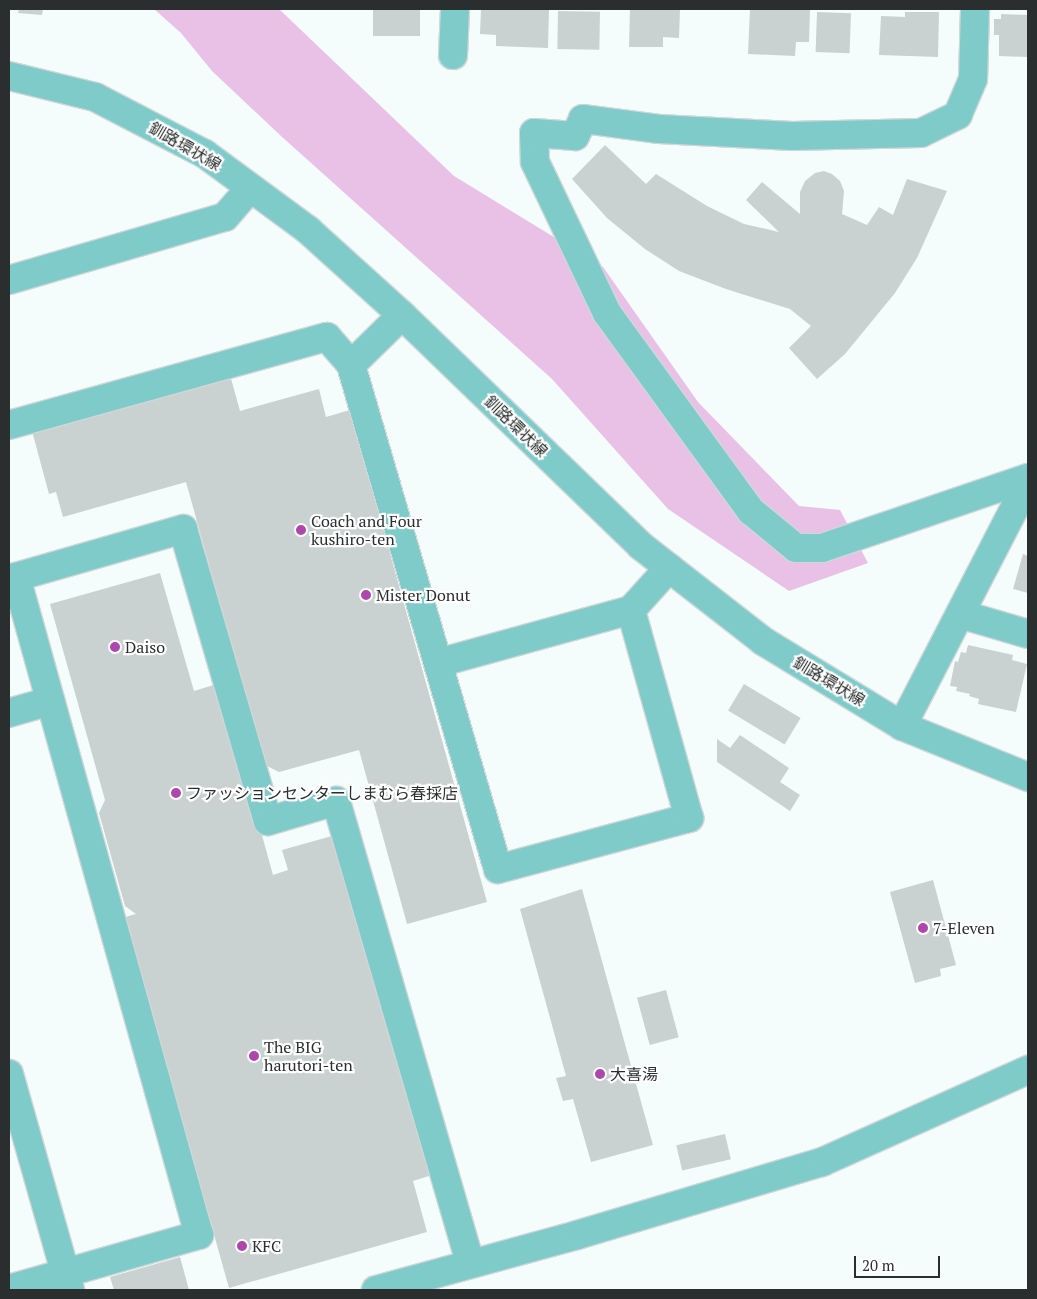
<!DOCTYPE html>
<html>
<head>
<meta charset="utf-8">
<style>
  body { margin:0 }
  #map { position:relative; width:1037px; height:1299px; overflow:hidden; background:#f4fcfc; font-family:"PT Serif","Noto Sans JP",serif }
  div>[style] { position:absolute }
  .green>* { inset:0; background:#e9c1e6 }
  .building>* { inset:0; background:#c9d1d1; transform-origin:0 0 }
  .roads { filter:drop-shadow(1px 0 #d0d7d7) drop-shadow(-1px 0 #d0d7d7) drop-shadow(0 1px #d0d7d7) drop-shadow(0 -1px #d0d7d7) }
  .minor>* { height:28px; margin:-14px; padding:0 14px; transform-origin:14px; border-radius:14px; background:#7fcbca }
  .dots>* { width:14px; height:14px; translate:-50% -50%; box-sizing:border-box; border:2px solid #fff; border-radius:50% }
  span { translate:-50% -50%; white-space:nowrap; text-align:center; line-height:1.15; -webkit-text-stroke:4.5px #fff; paint-order:stroke }
  .street-label { font-size:16px; color:#2b2e2e }
  .poi-label { font-size:16px; color:#2b2e2e }
  .left { translate:0 -50%; text-align:left }
  .frame { position:absolute; inset:0; border:10px solid #2b2e2e; pointer-events:none }
  .scale { position:absolute; left:854px; top:1256px; width:86px; height:22px; box-sizing:border-box; border:2px solid #2b2e2e; border-top:0; padding-left:6px; font-size:15px; line-height:18px; white-space:nowrap; color:#2b2e2e; -webkit-text-stroke:4px #fff; paint-order:stroke }
</style>
</head>
<body>
<div id="map">
  <div class="green">
    <div style="clip-path:polygon(154px 9px,279px 9px,454px 176px,603px 267px,698px 402px,799px 506px,840px 510px,868px 563px,789px 591px,668px 509px,552px 379px,281px 136px,212px 71px,181px 33px)"></div>
  </div>
  <div class="building">
    <div style="clip-path:polygon(19px 9px,43px 9px,42px 15px,18px 13px)"></div>
    <div style="left:373px;top:9px;width:47px;height:27px"></div>
    <div style="clip-path:polygon(481px 9px,549px 9px,548px 48px,496px 46px,496px 35px,480px 34px)"></div>
    <div style="clip-path:polygon(630px 9px,680px 9px,679px 38px,663px 37px,663px 47px,629px 47px)"></div>
    <div style="clip-path:polygon(750px 9px,810px 9px,809px 42px,796px 42px,795px 56px,748px 54px)"></div>
    <div style="left:558px;top:11px;width:42px;height:38px;rotate:1deg"></div>
    <div style="left:817px;top:12px;width:34px;height:40px;rotate:2deg"></div>
    <div style="clip-path:polygon(905px 12px,939px 12px,938px 57px,879px 55px,881px 16px,905px 17px)"></div>
    <div style="clip-path:polygon(1001px 14px,1028px 15px,1028px 57px,999px 56px,999px 35px,994px 35px,994px 19px,1001px 19px)"></div>
    <div style="clip-path:polygon(605px 145px,646px 184px,656px 174px,707px 206px,744px 224px,779px 232px,746px 200px,762px 182px,800px 214px,800px 192px,805px 181px,815px 173px,824px 171px,832px 174px,840px 181px,844px 191px,842px 214px,867px 225px,879px 207px,893px 215px,907px 179px,947px 191px,917px 258px,895px 293px,845px 354px,817px 379px,789px 348px,811px 326px,790px 309px,726px 289px,679px 271px,645px 249px,607px 218px,572px 179px)"></div>
    <div style="clip-path:polygon(230px 375px,240px 411px,319px 389px,326px 417px,350px 410px,487px 902px,407px 924px,359px 750px,279px 772px,265px 765px,186px 482px,63px 517px,56px 492px,49px 494px,32px 431px)"></div>
    <div style="clip-path:polygon(1023px 554px,1028px 556px,1028px 593px,1013px 589px)"></div>
    <div style="clip-path:polygon(160px 573px,194px 691px,220px 683px,273px 875px,288px 870px,282px 850px,339px 834px,435px 1174px,413px 1181px,427px 1232px,229px 1288px,125px 917px,136px 914px,125px 906px,99px 813px,105px 800px,50px 604px)"></div>
    <div style="clip-path:polygon(968px 645px,1013px 655px,1012px 660px,1027px 664px,1016px 712px,978px 704px,979px 699px,969px 696px,970px 694px,956px 691px,957px 687px,950px 686px,955px 661px,958px 662px,961px 652px,966px 653px)"></div>
    <div style="left:744px;top:684px;width:66px;height:31px;rotate:31deg"></div>
    <div style="clip-path:polygon(740px 735px,789px 768px,780px 782px,800px 795px,790px 811px,717px 762px,717px 739px,730px 748px)"></div>
    <div style="clip-path:polygon(933px 880px,956px 965px,940px 969px,941px 976px,915px 983px,890px 892px)"></div>
    <div style="clip-path:polygon(582px 889px,653px 1145px,591px 1162px,573px 1099px,563px 1101px,556px 1078px,566px 1076px,520px 909px)"></div>
    <div style="left:666px;top:990px;width:49px;height:30px;rotate:75deg"></div>
    <div style="left:725px;top:1134px;width:26px;height:50px;rotate:77deg"></div>
    <div style="clip-path:polygon(180px 1257px,189px 1290px,114px 1290px,110px 1277px)"></div>
  </div>
  <div class="roads">
    <div class="minor">
      <div style="left:975px;top:9px;width:70px;rotate:91.6deg"></div>
      <div style="left:973px;top:79px;width:39px;rotate:113deg"></div>
      <div style="left:958px;top:115px;width:41px;rotate:154.1deg"></div>
      <div style="left:921px;top:133px;width:129px;rotate:178.7deg"></div>
      <div style="left:792px;top:136px;width:133px;rotate:-177deg"></div>
      <div style="left:659px;top:129px;width:77px;rotate:-172.5deg"></div>
      <div style="left:583px;top:119px;width:19px;rotate:115deg"></div>
      <div style="left:575px;top:136px;width:41px;rotate:-175.8deg"></div>
      <div style="left:534px;top:133px;width:29px;rotate:88deg"></div>
      <div style="left:535px;top:162px;width:167px;rotate:64.5deg"></div>
      <div style="left:607px;top:313px;width:245px;rotate:54deg"></div>
      <div style="left:751px;top:511px;width:58px;rotate:39.4deg"></div>
      <div style="left:796px;top:548px;width:26px"></div>
      <div style="left:822px;top:548px;width:218px;rotate:-18.8deg"></div>
      <div style="left:453px;top:55px;width:46px;rotate:-87.5deg"></div>
      <div style="left:9px;top:76px;width:89px;rotate:13.7deg"></div>
      <div style="left:95px;top:97px;width:124px;rotate:27.4deg"></div>
      <div style="left:205px;top:154px;width:128px;rotate:36.4deg"></div>
      <div style="left:308px;top:230px;width:127px;rotate:42.1deg"></div>
      <div style="left:402px;top:315px;width:332px;rotate:44deg"></div>
      <div style="left:641px;top:546px;width:155px;rotate:37.9deg"></div>
      <div style="left:763px;top:641px;width:163px;rotate:31.4deg"></div>
      <div style="left:902px;top:726px;width:136px;rotate:22deg"></div>
      <div style="left:9px;top:280px;width:225px;rotate:-16.3deg"></div>
      <div style="left:225px;top:217px;width:38px;rotate:-49deg"></div>
      <div style="left:351px;top:365px;width:525px;rotate:73.74deg"></div>
      <div style="left:498px;top:869px;width:198px;rotate:-15deg"></div>
      <div style="left:689px;top:818px;width:216px;rotate:-105.6deg"></div>
      <div style="left:9px;top:425px;width:330px;rotate:-15.5deg"></div>
      <div style="left:327px;top:337px;width:37px;rotate:49deg"></div>
      <div style="left:351px;top:365px;width:71px;rotate:-44.4deg"></div>
      <div style="left:960px;top:614px;width:71px;rotate:16.4deg"></div>
      <div style="left:438px;top:663px;width:200px;rotate:-15.4deg"></div>
      <div style="left:631px;top:610px;width:57px;rotate:-47.9deg"></div>
      <div style="left:9px;top:713px;width:43px;rotate:-16.3deg"></div>
      <div style="left:902px;top:726px;width:275px;rotate:-62.7deg"></div>
      <div style="left:9px;top:1074px;width:224px;rotate:74.2deg"></div>
      <div style="left:9px;top:1289px;width:198px;rotate:-15.9deg"></div>
      <div style="left:199px;top:1235px;width:683px;rotate:-105.54deg"></div>
      <div style="left:16px;top:577px;width:174px;rotate:-16deg"></div>
      <div style="left:183px;top:529px;width:304px;rotate:73.8deg"></div>
      <div style="left:268px;top:821px;width:71px;rotate:-16.4deg"></div>
      <div style="left:336px;top:801px;width:481px;rotate:73.8deg"></div>
      <div style="left:376px;top:1290px;width:208px;rotate:-15.3deg"></div>
      <div style="left:577px;top:1235px;width:256px;rotate:-16.6deg"></div>
      <div style="left:822px;top:1162px;width:226px;rotate:-24.1deg"></div>
    </div>
  </div>
  <div class="dots">
    <div style="left:301px;top:530px;background:#ad47ab"></div>
    <div style="left:366px;top:595px;background:#ad47ab"></div>
    <div style="left:115px;top:647px;background:#ad47ab"></div>
    <div style="left:176px;top:793px;background:#ad47ab"></div>
    <div style="left:923px;top:928px;background:#ad47ab"></div>
    <div style="left:254px;top:1056px;background:#ad47ab"></div>
    <div style="left:600px;top:1074px;background:#ad47ab"></div>
    <div style="left:242px;top:1246px;background:#ad47ab"></div>
  </div>
  <div class="street-label">
    <span style="left:185px;top:146px;rotate:30deg">釧路環状線</span>
    <span style="left:516px;top:426px;rotate:44deg">釧路環状線</span>
    <span style="left:829px;top:681px;rotate:31deg">釧路環状線</span>
  </div>
  <div class="poi-label">
    <span class="left" style="left:311px;top:530px">Coach and Four<br>kushiro-ten</span>
    <span class="left" style="left:376px;top:595px">Mister Donut</span>
    <span class="left" style="left:125px;top:647px">Daiso</span>
    <span class="left" style="left:186px;top:793px">ファッションセンターしまむら春採店</span>
    <span class="left" style="left:933px;top:928px">7-Eleven</span>
    <span class="left" style="left:264px;top:1056px">The BIG<br>harutori-ten</span>
    <span class="left" style="left:610px;top:1074px">大喜湯</span>
    <span class="left" style="left:252px;top:1246px">KFC</span>
  </div>
  <div class="frame"></div>
  <div class="scale">20 m</div>
</div>
</body>
</html>
